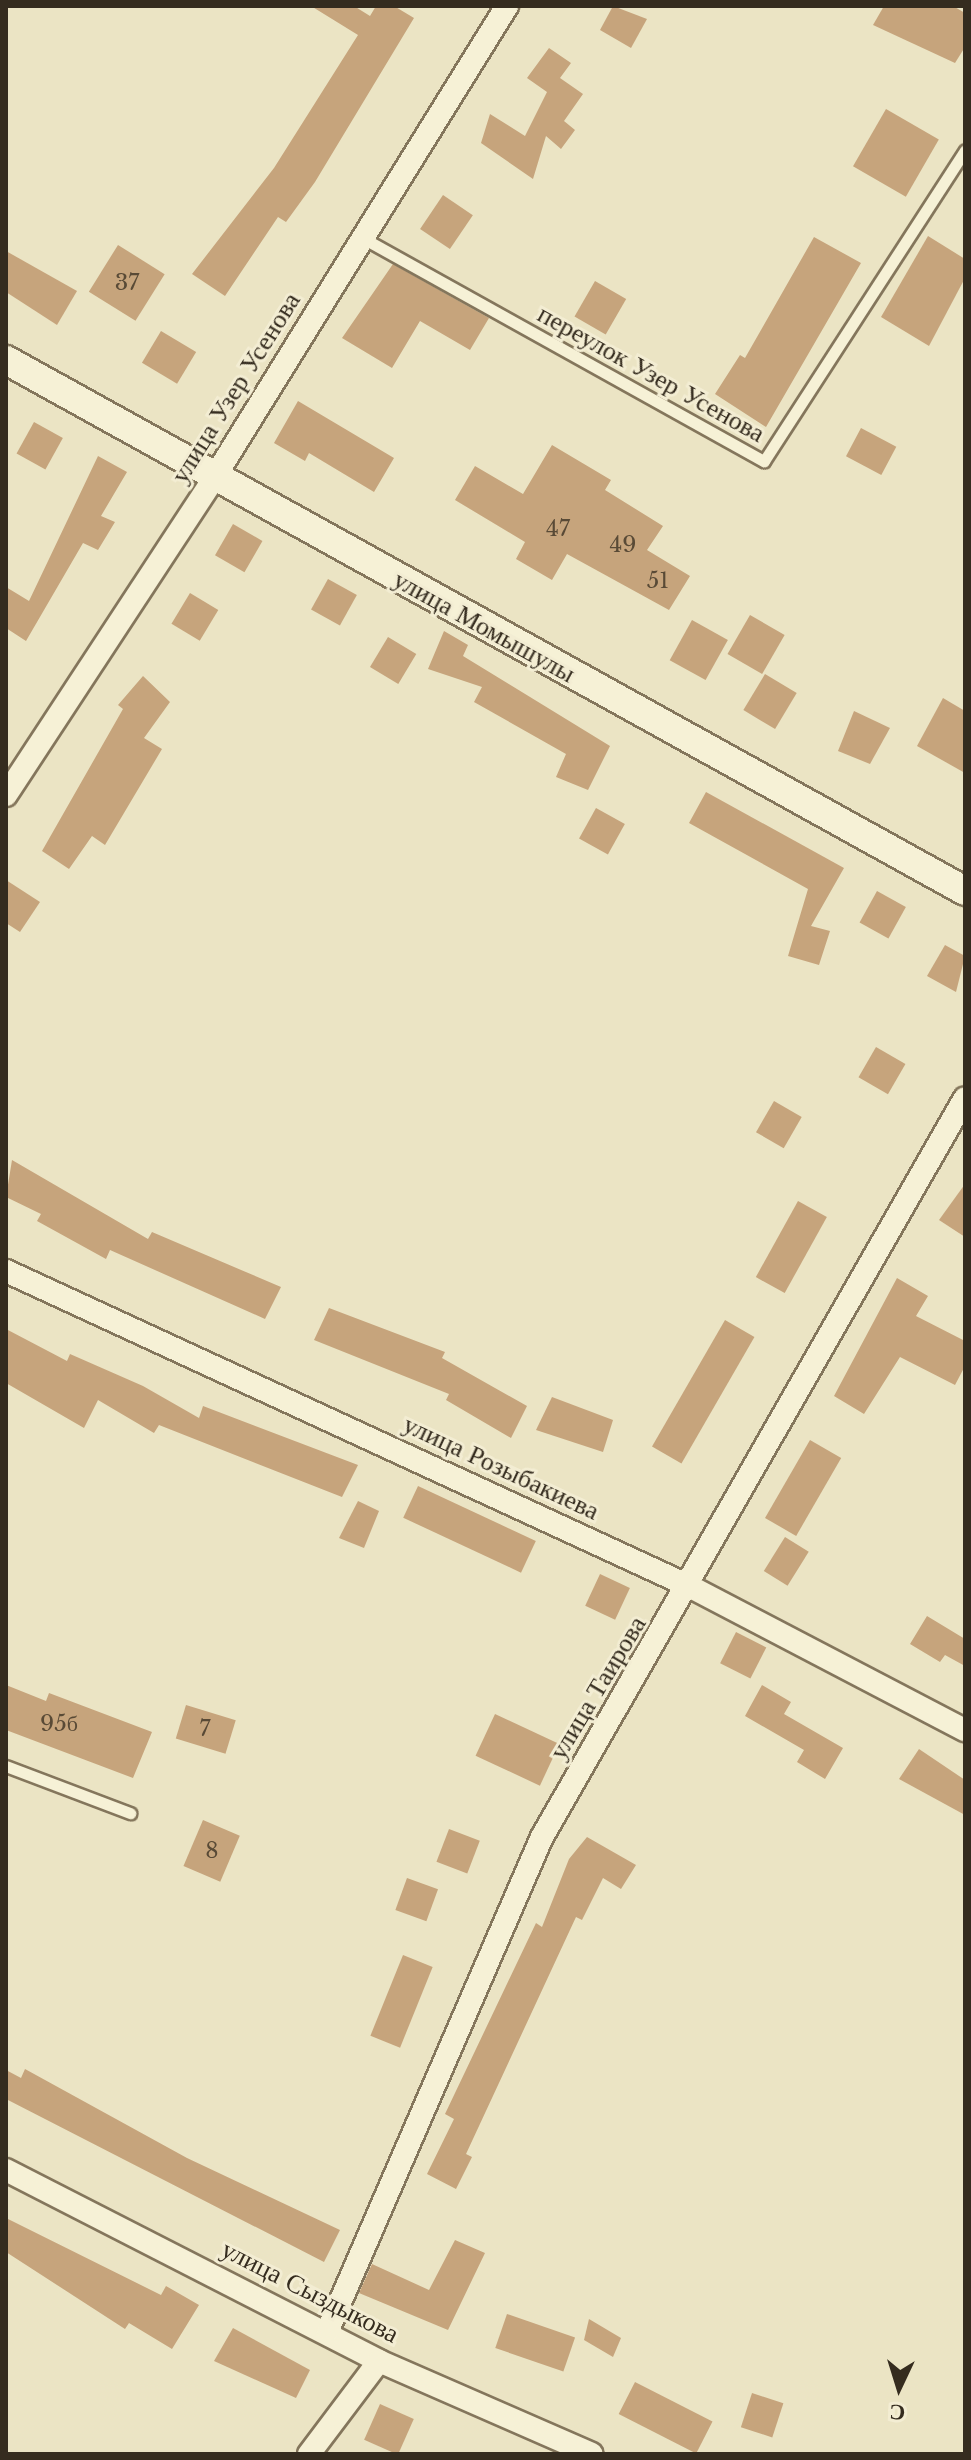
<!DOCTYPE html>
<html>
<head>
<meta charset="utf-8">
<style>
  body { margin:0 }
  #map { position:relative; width:971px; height:2460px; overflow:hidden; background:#ebe4c4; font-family:"Libre Baskerville",serif }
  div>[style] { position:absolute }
  .building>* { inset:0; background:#c6a47c; transform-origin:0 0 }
  .roads { filter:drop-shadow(2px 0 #84765c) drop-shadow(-2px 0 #84765c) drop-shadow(0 2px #84765c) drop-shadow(0 -2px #84765c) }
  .service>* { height:11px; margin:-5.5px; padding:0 5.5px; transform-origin:5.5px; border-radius:5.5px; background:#f6f1d6 }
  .minor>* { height:22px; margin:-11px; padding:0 11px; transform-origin:11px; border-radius:11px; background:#f6f1d6 }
  .tertiary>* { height:28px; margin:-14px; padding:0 14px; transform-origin:14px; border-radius:14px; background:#f6f1d6 }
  span { translate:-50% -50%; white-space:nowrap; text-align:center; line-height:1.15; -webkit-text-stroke:6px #f3edd3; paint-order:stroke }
  .number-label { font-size:22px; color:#594a36 }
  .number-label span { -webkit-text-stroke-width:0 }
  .street-label { font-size:26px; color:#352c1f }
  .frame { position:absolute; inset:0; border:8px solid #352c1f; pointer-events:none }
  .north { position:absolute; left:859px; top:2348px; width:80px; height:80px; -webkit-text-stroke:6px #f3edd3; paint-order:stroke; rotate:184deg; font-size:22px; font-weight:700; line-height:32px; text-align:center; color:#352c1f }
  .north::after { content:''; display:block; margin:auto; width:28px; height:36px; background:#352c1f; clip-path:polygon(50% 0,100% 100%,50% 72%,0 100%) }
</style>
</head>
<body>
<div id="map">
  <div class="building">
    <div style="clip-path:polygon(311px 6px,354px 6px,370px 16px,376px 6px,394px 6px,414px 18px,315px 182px,286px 222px,278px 217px,225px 296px,192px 274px,274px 168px,358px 35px)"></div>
    <div style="clip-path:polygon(613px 6px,647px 19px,631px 48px,600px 30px)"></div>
    <div style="clip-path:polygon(884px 6px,953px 6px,965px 13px,965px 47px,955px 63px,873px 25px)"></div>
    <div style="clip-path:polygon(549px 48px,571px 63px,560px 78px,583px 94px,564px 121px,575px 130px,561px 149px,546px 136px,533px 179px,481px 143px,490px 114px,525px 136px,547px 92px,527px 78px)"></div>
    <div style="left:886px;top:109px;width:61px;height:66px;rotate:30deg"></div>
    <div style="left:443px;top:195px;width:36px;height:41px;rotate:34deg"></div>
    <div style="clip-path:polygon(928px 236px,965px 259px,965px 278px,929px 346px,881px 317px)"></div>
    <div style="clip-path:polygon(814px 237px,861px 263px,766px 427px,715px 394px,740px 355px,745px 358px)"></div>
    <div style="left:118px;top:245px;width:55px;height:55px;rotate:32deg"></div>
    <div style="clip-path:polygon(6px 251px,77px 291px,57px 325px,6px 292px)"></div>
    <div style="clip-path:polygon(393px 264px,489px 318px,470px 350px,420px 321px,392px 368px,342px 338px)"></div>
    <div style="left:595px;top:281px;width:36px;height:41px;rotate:30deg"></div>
    <div style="left:161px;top:331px;width:41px;height:37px;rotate:31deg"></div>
    <div style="clip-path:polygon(298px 401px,394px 458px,374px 492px,309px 453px,305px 461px,274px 443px)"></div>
    <div style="left:34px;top:422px;width:33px;height:36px;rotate:29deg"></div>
    <div style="left:861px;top:428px;width:40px;height:32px;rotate:28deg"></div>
    <div style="clip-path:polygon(552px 445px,611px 480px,605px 490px,663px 526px,647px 550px,690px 576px,669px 610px,567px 554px,552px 580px,516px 559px,525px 542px,455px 500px,475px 466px,523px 494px)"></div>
    <div style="clip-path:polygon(98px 456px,127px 472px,101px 516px,115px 522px,98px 550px,83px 543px,26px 641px,6px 628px,6px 587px,29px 601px)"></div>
    <div style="left:233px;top:524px;width:34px;height:36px;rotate:30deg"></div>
    <div style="left:328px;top:579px;width:33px;height:35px;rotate:29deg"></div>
    <div style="left:190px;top:593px;width:33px;height:36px;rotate:31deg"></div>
    <div style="left:750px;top:615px;width:40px;height:45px;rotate:30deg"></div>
    <div style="left:692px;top:620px;width:41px;height:46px;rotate:29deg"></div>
    <div style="clip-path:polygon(444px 631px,468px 645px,463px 656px,610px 746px,588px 790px,556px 777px,566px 754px,474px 702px,482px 687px,428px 669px)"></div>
    <div style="left:388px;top:637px;width:33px;height:35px;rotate:31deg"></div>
    <div style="left:765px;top:674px;width:37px;height:42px;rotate:31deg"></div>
    <div style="clip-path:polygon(143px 676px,170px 702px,144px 738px,162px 749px,105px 845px,92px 836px,69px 869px,42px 851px,123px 709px,118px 705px)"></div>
    <div style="clip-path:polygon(943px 698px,965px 711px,965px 773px,917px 746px)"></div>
    <div style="clip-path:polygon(854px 711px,890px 728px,870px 764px,838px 751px)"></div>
    <div style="clip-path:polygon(706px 792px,844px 868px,811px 926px,830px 931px,819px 965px,788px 956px,808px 889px,689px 823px)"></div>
    <div style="left:596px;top:808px;width:33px;height:35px;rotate:29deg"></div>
    <div style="clip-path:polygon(6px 880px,40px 902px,20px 932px,6px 923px)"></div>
    <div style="left:877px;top:891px;width:33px;height:36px;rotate:29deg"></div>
    <div style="clip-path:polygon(945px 945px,965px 956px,956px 992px,927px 976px)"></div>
    <div style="left:876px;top:1047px;width:34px;height:35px;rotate:30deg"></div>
    <div style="left:774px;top:1101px;width:32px;height:36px;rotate:30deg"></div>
    <div style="clip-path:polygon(12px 1160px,148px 1239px,152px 1232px,281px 1287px,265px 1319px,110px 1250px,106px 1259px,37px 1221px,41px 1214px,6px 1197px)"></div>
    <div style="clip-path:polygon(965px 1184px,965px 1237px,939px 1220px)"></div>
    <div style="left:798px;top:1201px;width:33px;height:87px;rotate:29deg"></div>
    <div style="clip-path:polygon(897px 1278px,928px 1296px,916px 1316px,965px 1341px,965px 1366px,955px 1385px,900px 1357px,864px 1414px,834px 1396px)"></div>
    <div style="clip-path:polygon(329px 1308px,445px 1352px,442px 1358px,527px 1406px,511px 1438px,446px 1400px,449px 1394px,314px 1340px)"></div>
    <div style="left:725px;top:1320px;width:34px;height:146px;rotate:30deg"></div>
    <div style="clip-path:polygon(6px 1329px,67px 1361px,70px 1354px,143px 1386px,199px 1418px,203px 1406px,358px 1465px,342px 1497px,159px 1425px,154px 1433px,98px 1400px,84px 1428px,6px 1383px)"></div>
    <div style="clip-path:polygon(552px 1397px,613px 1420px,603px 1452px,536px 1430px)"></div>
    <div style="left:810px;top:1440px;width:36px;height:90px;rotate:30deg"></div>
    <div style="left:418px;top:1486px;width:130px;height:35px;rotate:25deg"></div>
    <div style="clip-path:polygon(358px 1501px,379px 1511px,364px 1548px,339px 1538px)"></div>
    <div style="left:785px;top:1537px;width:28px;height:40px;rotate:32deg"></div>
    <div style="left:600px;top:1574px;width:33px;height:35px;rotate:25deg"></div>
    <div style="clip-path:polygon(927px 1616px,965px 1639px,965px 1666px,945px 1655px,940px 1662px,910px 1644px)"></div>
    <div style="left:736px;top:1632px;width:34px;height:35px;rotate:27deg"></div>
    <div style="clip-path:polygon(6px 1685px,46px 1701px,49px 1693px,152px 1732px,133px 1778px,6px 1730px)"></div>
    <div style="clip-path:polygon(762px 1685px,791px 1702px,784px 1714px,843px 1748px,825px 1779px,797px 1762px,804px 1750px,745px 1716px)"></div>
    <div style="left:186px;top:1705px;width:52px;height:35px;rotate:17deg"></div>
    <div style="left:495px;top:1714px;width:71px;height:46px;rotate:25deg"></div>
    <div style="clip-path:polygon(919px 1749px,965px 1780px,965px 1815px,899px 1779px)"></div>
    <div style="left:203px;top:1820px;width:40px;height:50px;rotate:23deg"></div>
    <div style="left:449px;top:1829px;width:33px;height:35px;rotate:21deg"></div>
    <div style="clip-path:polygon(587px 1837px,636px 1865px,621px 1889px,603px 1878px,582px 1920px,576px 1917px,466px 2154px,472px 2157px,456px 2189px,427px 2174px,454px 2119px,445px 2114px,536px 1923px,542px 1927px,569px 1859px)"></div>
    <div style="left:407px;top:1878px;width:33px;height:34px;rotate:20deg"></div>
    <div style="left:403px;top:1955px;width:32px;height:87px;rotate:22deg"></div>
    <div style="clip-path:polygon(25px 2069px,187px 2158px,340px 2230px,324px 2262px,6px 2099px,6px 2070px,21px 2078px)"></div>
    <div style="clip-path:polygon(6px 2218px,161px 2295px,166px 2286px,199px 2305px,172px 2349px,129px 2323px,125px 2329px,6px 2252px)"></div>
    <div style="clip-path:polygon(455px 2240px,485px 2253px,448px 2330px,359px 2293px,372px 2264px,429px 2290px)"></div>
    <div style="left:507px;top:2314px;width:72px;height:36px;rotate:19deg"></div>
    <div style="clip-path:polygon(589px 2319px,621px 2338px,613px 2357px,584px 2340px)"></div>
    <div style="clip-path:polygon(233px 2328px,310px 2370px,296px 2398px,214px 2361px)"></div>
    <div style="left:635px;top:2382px;width:87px;height:36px;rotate:27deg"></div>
    <div style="left:752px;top:2393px;width:33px;height:36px;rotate:18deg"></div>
    <div style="left:380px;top:2404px;width:37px;height:39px;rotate:24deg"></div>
  </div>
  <div class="roads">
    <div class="service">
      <div style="left:361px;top:237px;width:461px;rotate:29.1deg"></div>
      <div style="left:764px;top:461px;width:370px;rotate:-57.1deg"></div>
      <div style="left:6px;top:1766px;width:133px;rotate:20.8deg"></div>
    </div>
    <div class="minor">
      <div style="left:6px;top:795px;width:379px;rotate:-56.7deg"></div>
      <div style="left:214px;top:478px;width:556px;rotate:-58.17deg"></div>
      <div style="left:6px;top:1271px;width:754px;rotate:24.76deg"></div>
      <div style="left:691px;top:1587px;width:309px;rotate:27.6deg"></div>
      <div style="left:6px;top:2170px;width:419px;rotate:27.1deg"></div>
      <div style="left:379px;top:2361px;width:232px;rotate:23.6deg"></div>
      <div style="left:328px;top:2330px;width:537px;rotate:-66.54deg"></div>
      <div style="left:542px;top:1837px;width:851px;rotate:-60.21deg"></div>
      <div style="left:309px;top:2454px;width:116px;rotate:-53deg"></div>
    </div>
    <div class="tertiary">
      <div style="left:6px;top:360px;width:1096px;rotate:28.97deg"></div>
    </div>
  </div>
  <div class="number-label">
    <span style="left:127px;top:283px">37</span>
    <span style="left:558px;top:529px">47</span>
    <span style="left:623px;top:545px">49</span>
    <span style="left:658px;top:581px">51</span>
    <span style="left:59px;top:1724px">95б</span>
    <span style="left:205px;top:1729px">7</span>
    <span style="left:212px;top:1851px">8</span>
  </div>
  <div class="street-label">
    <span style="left:651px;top:374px;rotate:29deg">переулок Узер Усенова</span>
    <span style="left:236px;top:388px;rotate:-58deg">улица Узер Усенова</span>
    <span style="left:484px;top:627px;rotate:29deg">улица Момышулы</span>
    <span style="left:501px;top:1468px;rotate:25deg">улица Розыбакиева</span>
    <span style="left:598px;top:1688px;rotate:-59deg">улица Таирова</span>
    <span style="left:310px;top:2292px;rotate:27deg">улица Сыздыкова</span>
  </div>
  <div class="frame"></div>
  <div class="north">С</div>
</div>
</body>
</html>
